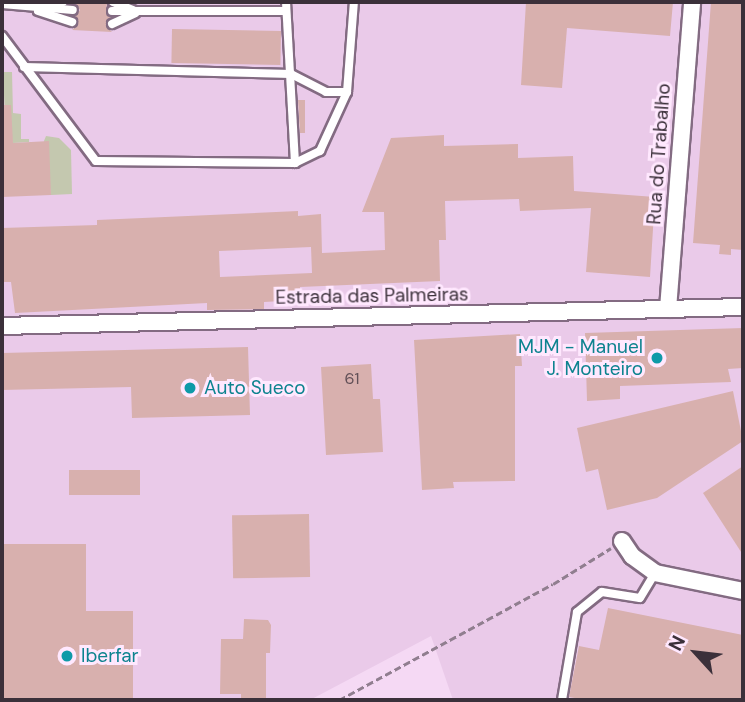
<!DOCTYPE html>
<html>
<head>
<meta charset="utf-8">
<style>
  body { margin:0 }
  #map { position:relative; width:745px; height:702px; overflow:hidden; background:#f5d9f4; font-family:"DM Sans",sans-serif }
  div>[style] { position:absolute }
  .built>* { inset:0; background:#eacae9 }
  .green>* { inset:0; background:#c4c8af }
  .building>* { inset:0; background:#d8b0ae; transform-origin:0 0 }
  .path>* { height:2.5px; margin-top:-1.25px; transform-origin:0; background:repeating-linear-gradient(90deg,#907e8f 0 7px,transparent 0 10.5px) }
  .roads { filter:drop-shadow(2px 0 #836b82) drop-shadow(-2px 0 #836b82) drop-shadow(0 2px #836b82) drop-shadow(0 -2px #836b82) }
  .lane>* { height:8px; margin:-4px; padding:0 4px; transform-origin:4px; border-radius:4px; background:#fff }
  .street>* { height:16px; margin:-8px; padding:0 8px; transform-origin:8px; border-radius:8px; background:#fff }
  .dots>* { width:19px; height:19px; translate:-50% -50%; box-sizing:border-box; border:4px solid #ffe8fe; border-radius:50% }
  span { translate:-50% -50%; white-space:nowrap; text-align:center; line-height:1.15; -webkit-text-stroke:6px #ffe8fe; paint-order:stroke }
  .number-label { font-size:16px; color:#625057 }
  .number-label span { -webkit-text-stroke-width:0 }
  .street-label { font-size:19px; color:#3b303a }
  .culture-label { font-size:19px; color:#0d838f }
  .right { translate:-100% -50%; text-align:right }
  .left { translate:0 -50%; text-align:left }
  .frame { position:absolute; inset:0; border:4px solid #3b303a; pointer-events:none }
  .north { position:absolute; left:661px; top:618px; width:70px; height:70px; -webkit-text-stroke:5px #ffe8fe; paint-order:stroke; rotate:297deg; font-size:19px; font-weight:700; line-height:28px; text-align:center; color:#3b303a }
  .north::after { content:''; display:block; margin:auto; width:24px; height:32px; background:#3b303a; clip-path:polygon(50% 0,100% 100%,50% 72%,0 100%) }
</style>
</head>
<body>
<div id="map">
  <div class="built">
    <div style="clip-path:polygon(2px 2px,743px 2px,743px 700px,453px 700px,431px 636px,310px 700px,2px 700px)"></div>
  </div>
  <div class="green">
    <div style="clip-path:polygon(3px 72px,12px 72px,13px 113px,21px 114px,21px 139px,29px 139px,29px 142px,13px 143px,5px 118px)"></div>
    <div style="clip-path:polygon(46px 136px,59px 138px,71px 150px,72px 194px,51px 195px,44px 141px)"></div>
  </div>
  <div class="building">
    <div style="clip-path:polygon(73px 2px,107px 2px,106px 14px,111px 17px,106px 26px,112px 32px,72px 30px,78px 25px,75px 16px,80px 10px)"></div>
    <div style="clip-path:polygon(526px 2px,673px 2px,670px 36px,567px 28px,562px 88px,521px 85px)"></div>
    <div style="clip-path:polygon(711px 2px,743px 2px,743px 250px,731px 249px,731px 255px,719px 254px,720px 245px,693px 243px)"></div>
    <div style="left:172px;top:29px;width:109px;height:34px;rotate:1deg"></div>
    <div style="clip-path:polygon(298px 100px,305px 100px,305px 133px,300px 133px)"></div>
    <div style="clip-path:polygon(2px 105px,11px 105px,13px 143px,49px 141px,51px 195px,2px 197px)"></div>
    <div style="clip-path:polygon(evenodd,444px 135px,444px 146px,518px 144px,518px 158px,573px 156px,574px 191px,655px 197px,650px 277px,586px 272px,591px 208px,520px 211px,519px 199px,445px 201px,446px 240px,439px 240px,440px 281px,300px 287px,300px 300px,264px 302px,264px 309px,207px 310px,207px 303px,15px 313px,11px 282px,3px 282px,2px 228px,97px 225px,97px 220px,298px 211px,298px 216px,321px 214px,322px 253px,385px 250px,384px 212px,362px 212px,391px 138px,444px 135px,311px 247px,312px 273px,220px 277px,219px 251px,311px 247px)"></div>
    <div style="clip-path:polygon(743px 328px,743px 368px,728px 369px,731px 382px,620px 386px,620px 399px,587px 401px,585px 333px)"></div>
    <div style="clip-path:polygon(520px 334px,522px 366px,515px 366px,515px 481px,453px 482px,454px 488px,422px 490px,414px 340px)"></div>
    <div style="clip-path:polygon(248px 347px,250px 415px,132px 418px,131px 387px,2px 390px,2px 353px)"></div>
    <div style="clip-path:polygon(371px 364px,373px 399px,380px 399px,383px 452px,326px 455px,321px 367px)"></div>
    <div style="clip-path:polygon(733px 391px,743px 441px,657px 498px,607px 510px,598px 469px,586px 472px,577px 428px)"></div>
    <div style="clip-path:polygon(743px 466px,743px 555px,703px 493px)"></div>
    <div style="left:140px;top:470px;width:25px;height:71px;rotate:90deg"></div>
    <div style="left:309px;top:514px;width:63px;height:77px;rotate:89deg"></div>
    <div style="clip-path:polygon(2px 544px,86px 544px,86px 611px,133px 611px,133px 700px,2px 700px)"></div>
    <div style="clip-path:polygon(608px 608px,743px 635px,743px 700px,586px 700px,569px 697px,579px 646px,599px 650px)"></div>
    <div style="clip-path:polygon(244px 619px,268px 620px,271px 625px,270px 653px,266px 653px,266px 700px,241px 700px,241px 694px,220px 694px,221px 639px,243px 639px)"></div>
  </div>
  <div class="path">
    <div style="left:339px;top:700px;width:243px;rotate:-28.5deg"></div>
    <div style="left:553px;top:584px;width:68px;rotate:-31.8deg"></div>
  </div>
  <div class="roads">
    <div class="lane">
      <div style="left:113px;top:2px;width:22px;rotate:22deg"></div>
      <div style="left:286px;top:2px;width:161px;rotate:86.8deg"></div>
      <div style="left:2px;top:4px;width:71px;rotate:4.8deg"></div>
      <div style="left:46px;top:4px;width:17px;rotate:-7deg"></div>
      <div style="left:38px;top:11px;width:36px;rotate:18deg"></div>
      <div style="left:112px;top:11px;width:174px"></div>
      <div style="left:112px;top:24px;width:26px;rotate:-25deg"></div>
      <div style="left:2px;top:36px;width:156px;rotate:53.1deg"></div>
      <div style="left:96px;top:161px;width:199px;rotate:0.6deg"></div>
      <div style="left:295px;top:163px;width:28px;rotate:-26deg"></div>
      <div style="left:320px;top:151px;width:65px;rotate:-65.4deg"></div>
      <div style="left:347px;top:92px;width:90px;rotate:-85.6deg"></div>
      <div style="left:24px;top:67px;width:267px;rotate:1.5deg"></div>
      <div style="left:291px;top:74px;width:39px;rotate:27deg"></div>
      <div style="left:326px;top:92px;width:21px"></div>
      <div style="left:562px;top:700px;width:89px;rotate:-80.3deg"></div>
      <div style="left:577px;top:612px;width:32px;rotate:-39deg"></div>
      <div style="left:602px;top:592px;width:38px;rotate:9deg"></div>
      <div style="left:640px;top:598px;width:29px;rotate:-59deg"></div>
    </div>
    <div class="street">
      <div style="left:668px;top:309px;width:308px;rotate:-85.5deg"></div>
      <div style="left:2px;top:326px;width:741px;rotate:-1.47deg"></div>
      <div style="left:622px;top:541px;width:18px;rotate:56deg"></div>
      <div style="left:632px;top:556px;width:29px;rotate:36deg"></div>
      <div style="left:655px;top:573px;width:90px;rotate:11.6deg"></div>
    </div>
  </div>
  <div class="dots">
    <div style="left:657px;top:358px;background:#0f9aa8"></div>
    <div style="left:190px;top:388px;background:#0f9aa8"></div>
    <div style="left:67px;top:656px;background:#0f9aa8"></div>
  </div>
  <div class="number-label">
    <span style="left:352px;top:379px">61</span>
  </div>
  <div class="street-label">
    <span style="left:659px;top:154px;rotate:-86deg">Rua do Trabalho</span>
    <span style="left:372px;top:296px;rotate:-1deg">Estrada das Palmeiras</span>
  </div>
  <div class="culture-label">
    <span class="right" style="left:643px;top:358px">MJM - Manuel<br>J. Monteiro</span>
    <span class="left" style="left:204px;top:388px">Auto Sueco</span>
    <span class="left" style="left:81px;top:656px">Iberfar</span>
  </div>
  <div class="frame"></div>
  <div class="north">N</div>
</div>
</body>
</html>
